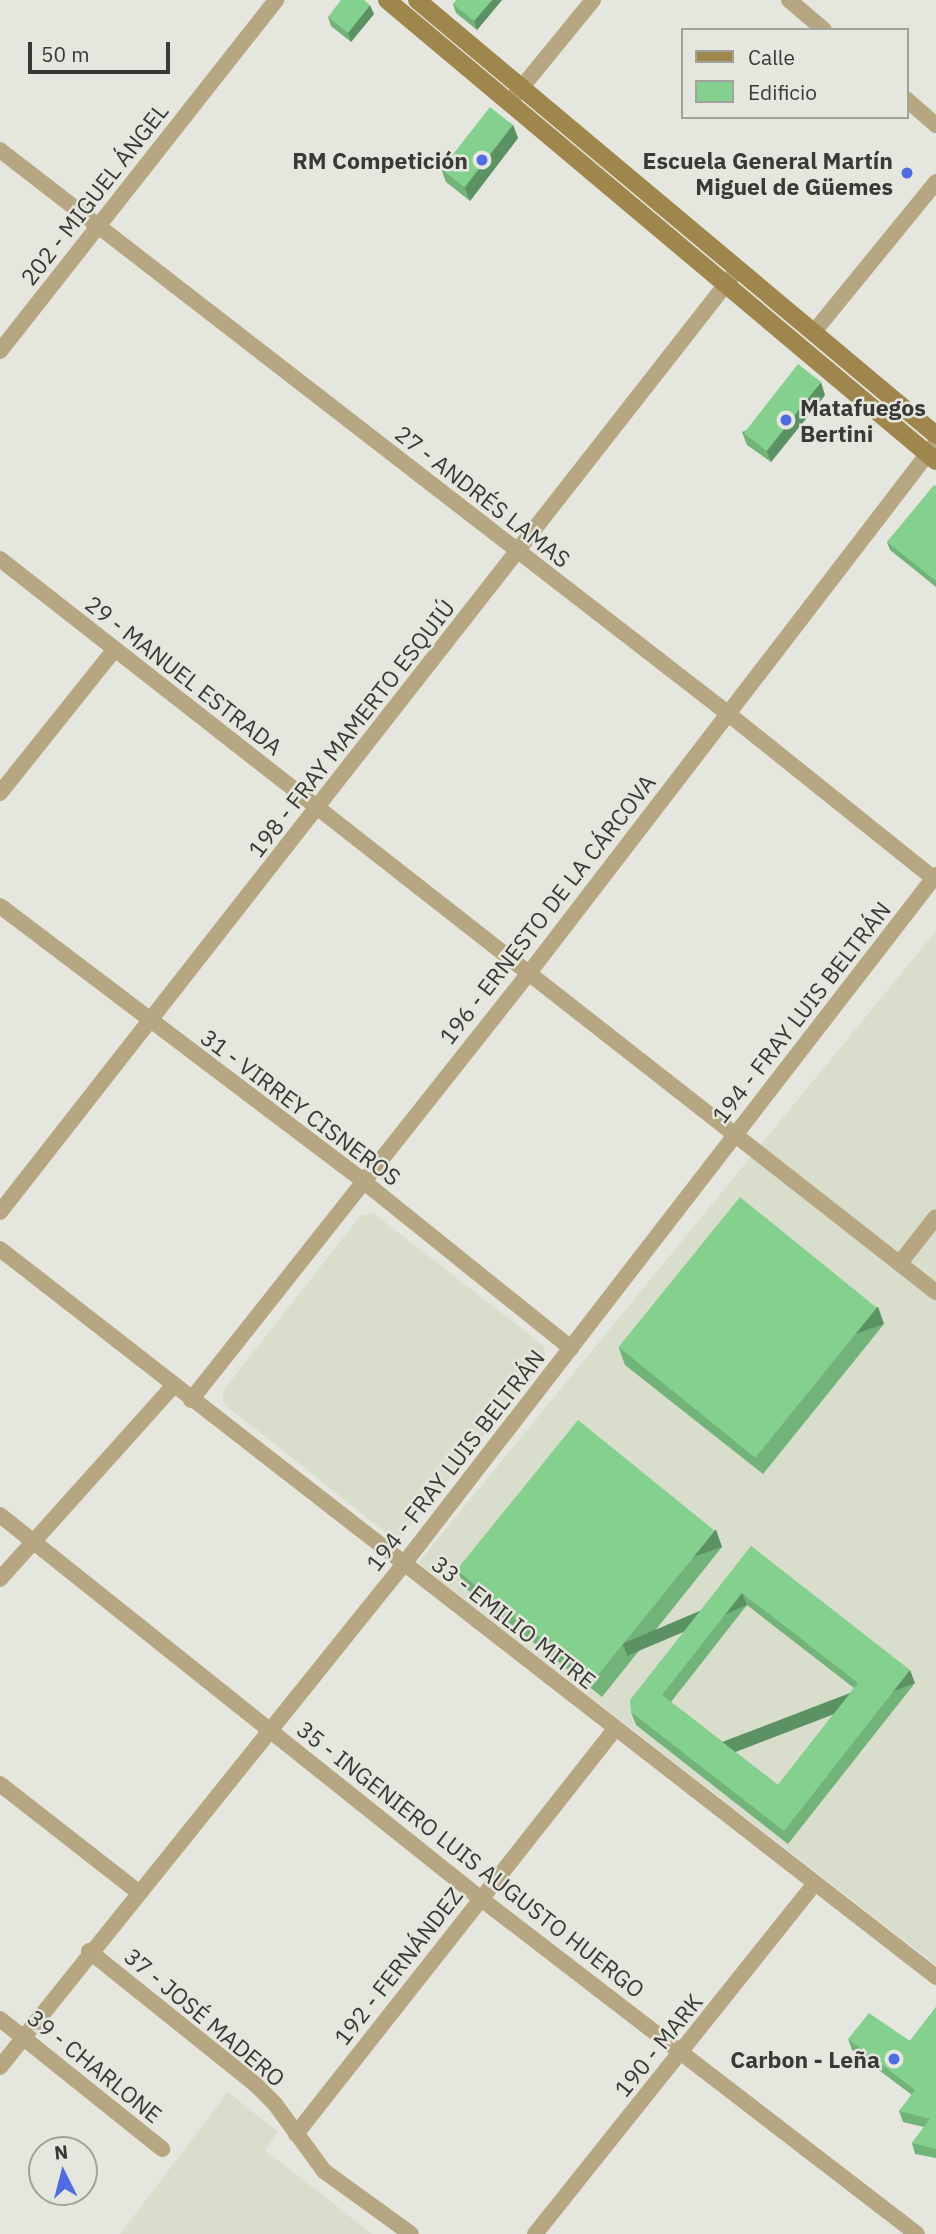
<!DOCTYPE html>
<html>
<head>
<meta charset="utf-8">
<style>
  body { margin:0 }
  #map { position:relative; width:936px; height:2234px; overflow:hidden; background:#e5e7de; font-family:"IBM Plex Sans",sans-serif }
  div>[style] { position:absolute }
  .built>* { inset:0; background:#d9ddcc }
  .street>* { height:16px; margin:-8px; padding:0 8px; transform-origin:8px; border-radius:8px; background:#b6a681 }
  .secondary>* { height:18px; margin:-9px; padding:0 9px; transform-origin:9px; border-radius:9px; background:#9f864c }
  .wall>* { inset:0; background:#72b37a }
  .shaded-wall>* { inset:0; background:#5c9263; transform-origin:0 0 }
  .building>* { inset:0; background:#84d08e; transform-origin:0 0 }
  .dots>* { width:19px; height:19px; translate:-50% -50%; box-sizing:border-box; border:4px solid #e5e7de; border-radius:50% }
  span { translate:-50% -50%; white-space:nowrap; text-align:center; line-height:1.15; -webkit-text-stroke:5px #e5e7de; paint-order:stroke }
  .poi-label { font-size:23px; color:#393a36; font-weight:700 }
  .right { translate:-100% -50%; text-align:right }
  .left { translate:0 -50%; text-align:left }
  .street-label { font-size:23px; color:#393a36 }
  .legend { position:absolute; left:681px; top:28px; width:228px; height:91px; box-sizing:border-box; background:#e5e7de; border:2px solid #a0a29b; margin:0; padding:9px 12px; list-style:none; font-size:21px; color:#393a36 }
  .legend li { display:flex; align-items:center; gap:14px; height:35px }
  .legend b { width:35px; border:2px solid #a0a29b }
  .north { position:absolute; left:28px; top:2136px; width:70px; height:70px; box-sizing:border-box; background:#e5e7de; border:2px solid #a0a29b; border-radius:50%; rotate:354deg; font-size:19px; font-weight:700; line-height:28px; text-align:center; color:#393a36 }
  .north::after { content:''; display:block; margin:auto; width:24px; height:32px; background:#506ce1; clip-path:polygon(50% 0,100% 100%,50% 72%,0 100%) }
  .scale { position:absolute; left:28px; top:42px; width:142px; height:32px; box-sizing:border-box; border:4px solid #393a36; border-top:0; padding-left:9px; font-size:21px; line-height:24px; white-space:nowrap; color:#393a36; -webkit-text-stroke:5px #e5e7de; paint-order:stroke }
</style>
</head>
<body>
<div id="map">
  <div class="built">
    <div style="clip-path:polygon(936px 931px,936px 1965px,418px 1563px)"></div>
    <div style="clip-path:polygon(373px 1213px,544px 1346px,546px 1358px,403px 1535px,390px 1536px,224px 1404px,222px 1392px,361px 1215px)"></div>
    <div style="clip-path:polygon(228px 2092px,278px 2132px,265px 2150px,372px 2234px,120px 2234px)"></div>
  </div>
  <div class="street">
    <div style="left:789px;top:0;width:46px;rotate:40.6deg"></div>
    <div style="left:906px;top:99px;width:40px;rotate:41deg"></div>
    <div style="left:509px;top:103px;width:133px;rotate:-50.8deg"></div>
    <div style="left:0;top:150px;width:918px;rotate:37.74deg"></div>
    <div style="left:726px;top:712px;width:269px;rotate:38.7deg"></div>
    <div style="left:813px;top:333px;width:195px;rotate:-50.8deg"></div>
    <div style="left:0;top:351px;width:447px;rotate:-51.8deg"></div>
    <div style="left:0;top:559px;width:1189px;rotate:38.07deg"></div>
    <div style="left:0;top:793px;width:184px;rotate:-51.4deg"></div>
    <div style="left:0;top:906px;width:455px;rotate:37.1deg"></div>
    <div style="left:363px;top:1181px;width:267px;rotate:38.8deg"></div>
    <div style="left:0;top:1212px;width:1191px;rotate:-51.96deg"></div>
    <div style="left:0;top:1249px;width:1186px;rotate:37.87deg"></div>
    <div style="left:900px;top:1263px;width:58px;rotate:-52deg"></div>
    <div style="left:191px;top:1400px;width:545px;rotate:-51.64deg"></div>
    <div style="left:529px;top:973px;width:668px;rotate:-52.48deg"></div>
    <div style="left:0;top:1515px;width:614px;rotate:38.59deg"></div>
    <div style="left:480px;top:1898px;width:551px;rotate:37.56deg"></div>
    <div style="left:0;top:1579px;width:261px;rotate:-48.1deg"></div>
    <div style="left:0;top:1784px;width:174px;rotate:38deg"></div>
    <div style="left:89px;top:1951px;width:211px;rotate:38.7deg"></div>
    <div style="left:254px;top:2083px;width:30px;rotate:45deg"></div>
    <div style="left:275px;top:2104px;width:83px;rotate:53.8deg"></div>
    <div style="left:324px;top:2171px;width:107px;rotate:35.9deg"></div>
    <div style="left:0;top:2019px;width:208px;rotate:38.7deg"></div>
    <div style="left:0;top:2067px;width:644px;rotate:-51.24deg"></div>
    <div style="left:403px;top:1565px;width:872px;rotate:-52.32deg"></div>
    <div style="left:296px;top:2134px;width:516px;rotate:-51.77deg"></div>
    <div style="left:535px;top:2234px;width:448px;rotate:-51.4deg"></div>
  </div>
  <div class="secondary">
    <div style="left:387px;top:0;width:717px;rotate:40.02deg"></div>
    <div style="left:417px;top:0;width:677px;rotate:39.97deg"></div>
  </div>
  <div class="wall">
    <div style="clip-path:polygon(502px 0,477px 30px,456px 13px,453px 4px)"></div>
    <div style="clip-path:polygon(374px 14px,351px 42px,331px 26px,328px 17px)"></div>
    <div style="clip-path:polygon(513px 125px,518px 138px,470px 201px,446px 182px,441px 169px)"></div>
    <div style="clip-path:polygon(825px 395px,771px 462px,747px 445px,742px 432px)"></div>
    <div style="clip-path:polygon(936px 486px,936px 587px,890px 550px,887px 542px)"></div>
    <div style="clip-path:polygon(878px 1307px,884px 1324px,763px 1474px,625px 1365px,619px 1348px)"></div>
    <div style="clip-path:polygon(716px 1530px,722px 1547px,602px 1697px,464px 1587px,458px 1571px)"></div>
    <div style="clip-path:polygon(evenodd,751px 1546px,915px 1683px,788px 1844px,636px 1725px,631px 1712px,751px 1546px,747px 1605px,854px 1688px,778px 1785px,671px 1702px,747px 1605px)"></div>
    <div style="clip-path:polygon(936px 2007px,936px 2158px,915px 2154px,912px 2143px,924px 2127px,903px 2122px,899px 2111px,912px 2095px,852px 2050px,848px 2039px,910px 2041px)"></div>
  </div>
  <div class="shaded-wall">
    <div style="clip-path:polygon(492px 0,502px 0,477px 30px,474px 21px)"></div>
    <div style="clip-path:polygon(370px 5px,374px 14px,351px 42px,348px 33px)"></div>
    <div style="clip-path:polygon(513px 125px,518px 138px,470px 201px,465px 188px)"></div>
    <div style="clip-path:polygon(821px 382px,825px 395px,771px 462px,766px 449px)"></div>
    <div style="left:878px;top:1307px;width:18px;height:193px;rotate:71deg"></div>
    <div style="left:716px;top:1530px;width:18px;height:193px;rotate:71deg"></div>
    <div style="left:742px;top:1593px;width:13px;height:130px;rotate:67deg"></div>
    <div style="left:910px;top:1670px;width:14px;height:204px;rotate:69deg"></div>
  </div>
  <div class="building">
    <div style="clip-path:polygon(341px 0,364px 0,370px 5px,348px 33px,328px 17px)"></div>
    <div style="clip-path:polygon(456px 0,492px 0,474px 21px,453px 4px)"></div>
    <div style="left:490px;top:107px;width:29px;height:79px;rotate:38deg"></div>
    <div style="left:798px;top:364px;width:29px;height:88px;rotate:38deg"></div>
    <div style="clip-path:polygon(934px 485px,936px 486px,936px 581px,887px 542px)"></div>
    <div style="left:740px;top:1197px;width:176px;height:193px;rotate:39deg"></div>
    <div style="left:578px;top:1420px;width:176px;height:193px;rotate:39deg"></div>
    <div style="clip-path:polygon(evenodd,751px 1546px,910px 1670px,784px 1831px,631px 1712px,630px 1700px,751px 1546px,742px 1593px,858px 1683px,778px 1785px,662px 1695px,742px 1593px)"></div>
    <div style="clip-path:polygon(936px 2007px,936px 2149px,912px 2143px,930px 2119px,899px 2111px,915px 2090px,848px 2039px,869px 2013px,910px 2041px)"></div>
  </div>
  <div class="dots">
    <div style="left:482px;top:160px;background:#506ce1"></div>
    <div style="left:907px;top:173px;background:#506ce1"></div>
    <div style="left:786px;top:420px;background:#506ce1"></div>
    <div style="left:894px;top:2059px;background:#506ce1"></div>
  </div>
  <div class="poi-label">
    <span class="right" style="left:468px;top:160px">RM Competición</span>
    <span class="right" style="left:893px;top:173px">Escuela General Martín<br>Miguel de Güemes</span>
    <span class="left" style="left:800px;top:420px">Matafuegos<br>Bertini</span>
    <span class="right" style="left:880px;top:2059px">Carbon - Leña</span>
  </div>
  <div class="street-label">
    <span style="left:94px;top:194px;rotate:-52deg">202 - MIGUEL ÁNGEL</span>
    <span style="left:483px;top:496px;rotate:38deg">27 - ANDRÉS LAMAS</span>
    <span style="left:184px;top:675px;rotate:38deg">29 - MANUEL ESTRADA</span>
    <span style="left:351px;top:728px;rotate:-52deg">198 - FRAY MAMERTO ESQUIÚ</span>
    <span style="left:547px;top:909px;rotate:-52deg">196 - ERNESTO DE LA CÁRCOVA</span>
    <span style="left:801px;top:1012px;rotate:-52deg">194 - FRAY LUIS BELTRÁN</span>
    <span style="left:301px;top:1107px;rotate:37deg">31 - VIRREY CISNEROS</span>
    <span style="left:455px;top:1460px;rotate:-52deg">194 - FRAY LUIS BELTRÁN</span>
    <span style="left:514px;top:1622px;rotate:38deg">33 - EMILIO MITRE</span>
    <span style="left:471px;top:1859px;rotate:38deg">35 - INGENIERO LUIS AUGUSTO HUERGO</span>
    <span style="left:398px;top:1966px;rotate:-52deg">192 - FERNÁNDEZ</span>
    <span style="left:205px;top:2017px;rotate:40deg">37 - JOSÉ MADERO</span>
    <span style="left:658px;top:2045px;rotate:-51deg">190 - MARK</span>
    <span style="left:95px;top:2066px;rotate:39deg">39 - CHARLONE</span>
  </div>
  <ul class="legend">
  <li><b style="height:9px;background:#9f864c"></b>Calle</li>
  <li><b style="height:19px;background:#84d08e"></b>Edificio</li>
  </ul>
  <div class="north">N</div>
  <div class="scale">50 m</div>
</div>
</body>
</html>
